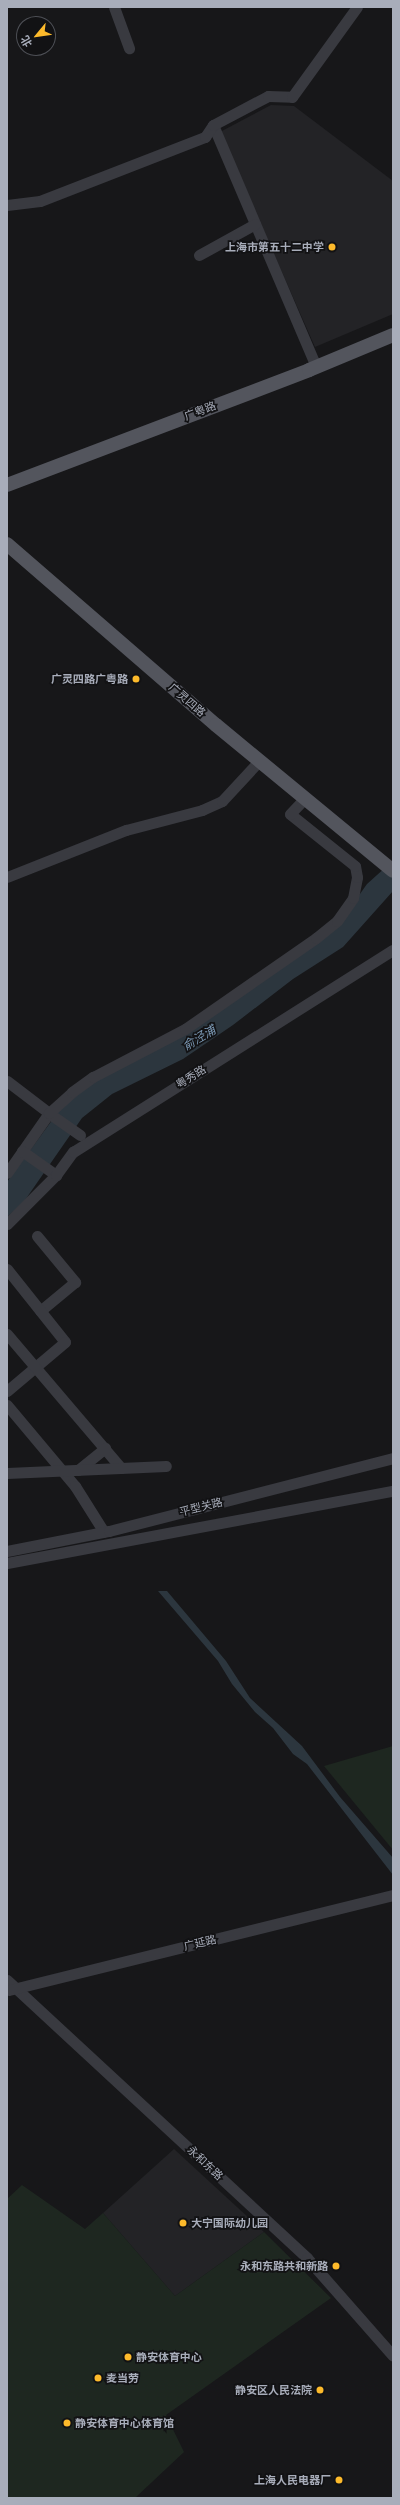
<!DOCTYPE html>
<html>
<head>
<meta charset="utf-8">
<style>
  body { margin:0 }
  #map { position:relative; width:400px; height:2505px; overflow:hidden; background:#171719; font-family:Inter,"Noto Sans SC",sans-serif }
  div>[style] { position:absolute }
  .built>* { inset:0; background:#232326 }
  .green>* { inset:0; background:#1e2720 }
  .water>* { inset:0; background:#2c363e }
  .minor>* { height:11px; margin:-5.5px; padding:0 5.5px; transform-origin:5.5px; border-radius:5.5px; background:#393a40 }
  .major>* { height:14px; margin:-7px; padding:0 7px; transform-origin:7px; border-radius:7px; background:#53555d }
  .dots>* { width:11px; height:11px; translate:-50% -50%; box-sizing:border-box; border:2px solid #121214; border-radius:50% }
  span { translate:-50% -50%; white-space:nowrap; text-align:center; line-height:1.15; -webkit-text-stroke:3.5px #121214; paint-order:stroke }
  .poi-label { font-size:11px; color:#a8adba; font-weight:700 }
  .right { translate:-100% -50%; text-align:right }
  .left { translate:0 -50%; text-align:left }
  .street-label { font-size:11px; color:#a8adba }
  .water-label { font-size:12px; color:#7d9bb7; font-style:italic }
  .frame { position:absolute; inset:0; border:8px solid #a8adba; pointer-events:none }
  .north { position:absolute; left:16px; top:16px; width:40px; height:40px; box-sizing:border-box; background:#121214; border:1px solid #4e5056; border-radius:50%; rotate:241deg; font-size:11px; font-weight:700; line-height:16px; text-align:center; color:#a8adba }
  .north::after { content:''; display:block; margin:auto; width:14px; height:18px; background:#fdba2b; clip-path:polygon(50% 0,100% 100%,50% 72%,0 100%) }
</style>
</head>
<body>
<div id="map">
  <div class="built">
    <div style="clip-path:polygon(271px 105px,294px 106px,393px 181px,393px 314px,315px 347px,220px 132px)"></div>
    <div style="clip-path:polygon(174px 2149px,264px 2232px,175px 2296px,103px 2213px)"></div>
  </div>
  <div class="green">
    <div style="clip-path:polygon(393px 1746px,393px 1850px,324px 1766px)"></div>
    <div style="clip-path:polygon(22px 2185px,85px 2229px,103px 2213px,175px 2296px,264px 2232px,331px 2298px,166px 2415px,184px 2452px,135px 2498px,7px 2498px,7px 2199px)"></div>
  </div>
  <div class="water">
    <div style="clip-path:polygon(393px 863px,393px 891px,343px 947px,293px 979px,233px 1025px,183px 1059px,112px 1094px,82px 1118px,23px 1203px,7px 1217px,7px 1182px,66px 1101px,80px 1089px,129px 1064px,345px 915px,367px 884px,387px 866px)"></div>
    <div style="clip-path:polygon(158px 1591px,167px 1591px,226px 1661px,250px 1698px,302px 1746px,340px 1797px,393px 1858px,393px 1875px,307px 1764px,293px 1754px,273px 1728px,255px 1712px,232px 1684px,218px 1661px)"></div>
  </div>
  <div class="minor">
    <div style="left:114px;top:7px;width:44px;rotate:69.9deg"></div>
    <div style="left:213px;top:125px;width:263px;rotate:66.9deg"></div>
    <div style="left:7px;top:205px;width:33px;rotate:-7deg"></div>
    <div style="left:40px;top:201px;width:177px;rotate:-21.2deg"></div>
    <div style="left:205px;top:137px;width:14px;rotate:-56deg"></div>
    <div style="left:213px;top:125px;width:62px;rotate:-27.8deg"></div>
    <div style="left:268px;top:96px;width:24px;rotate:2deg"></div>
    <div style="left:292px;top:97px;width:111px;rotate:-54.2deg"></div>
    <div style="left:199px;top:255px;width:64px;rotate:-29deg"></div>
    <div style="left:7px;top:877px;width:128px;rotate:-21.6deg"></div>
    <div style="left:126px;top:830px;width:79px;rotate:-14.7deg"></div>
    <div style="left:202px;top:810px;width:22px;rotate:-24deg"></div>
    <div style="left:222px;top:801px;width:54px;rotate:-47.2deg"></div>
    <div style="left:7px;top:1081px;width:53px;rotate:37.3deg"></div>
    <div style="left:49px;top:1113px;width:73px;rotate:125deg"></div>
    <div style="left:80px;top:1135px;width:38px;rotate:-145deg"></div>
    <div style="left:49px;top:1113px;width:31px;rotate:-42deg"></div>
    <div style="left:72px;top:1092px;width:26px;rotate:-36deg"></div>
    <div style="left:93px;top:1077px;width:104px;rotate:-27.6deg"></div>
    <div style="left:185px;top:1029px;width:160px;rotate:-34.8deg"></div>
    <div style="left:316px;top:938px;width:27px;rotate:-39deg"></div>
    <div style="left:337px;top:921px;width:28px;rotate:-55deg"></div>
    <div style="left:353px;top:898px;width:21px;rotate:-79deg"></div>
    <div style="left:357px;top:877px;width:11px;rotate:-100deg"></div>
    <div style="left:355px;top:866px;width:83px;rotate:-141.3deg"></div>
    <div style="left:290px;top:814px;width:22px;rotate:-47deg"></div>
    <div style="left:22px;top:1151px;width:42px;rotate:35.2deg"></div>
    <div style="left:7px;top:1224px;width:69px;rotate:-45deg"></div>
    <div style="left:56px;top:1175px;width:29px;rotate:-54deg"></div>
    <div style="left:73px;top:1152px;width:378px;rotate:-32.3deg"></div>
    <div style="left:37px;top:1236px;width:60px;rotate:50.4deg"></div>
    <div style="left:75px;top:1282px;width:45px;rotate:140.4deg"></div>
    <div style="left:7px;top:1269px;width:93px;rotate:51.5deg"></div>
    <div style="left:65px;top:1342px;width:76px;rotate:139.8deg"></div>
    <div style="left:7px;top:1334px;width:176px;rotate:49.6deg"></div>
    <div style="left:7px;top:1405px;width:106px;rotate:50deg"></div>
    <div style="left:75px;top:1486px;width:54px;rotate:57.8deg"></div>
    <div style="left:78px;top:1470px;width:35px;rotate:-39deg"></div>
    <div style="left:7px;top:1473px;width:159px;rotate:-2.5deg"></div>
    <div style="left:7px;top:1551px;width:104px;rotate:-11.1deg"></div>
    <div style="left:109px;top:1531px;width:293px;rotate:-14.4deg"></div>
    <div style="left:7px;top:1563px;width:393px;rotate:-10.6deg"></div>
    <div style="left:7px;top:1980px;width:409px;rotate:42.8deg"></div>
    <div style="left:307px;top:2258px;width:130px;rotate:48.7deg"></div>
    <div style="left:9px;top:1990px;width:396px;rotate:-13.9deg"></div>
  </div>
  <div class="major">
    <div style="left:7px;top:485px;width:323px;rotate:-20.8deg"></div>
    <div style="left:309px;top:370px;width:91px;rotate:-22.6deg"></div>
    <div style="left:7px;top:544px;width:276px;rotate:40.9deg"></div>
    <div style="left:216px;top:725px;width:229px;rotate:39.5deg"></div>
  </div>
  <div class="dots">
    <div style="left:332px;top:247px;background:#fdba2b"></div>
    <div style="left:136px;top:679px;background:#fdba2b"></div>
    <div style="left:183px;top:2223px;background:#fdba2b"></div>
    <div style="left:336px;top:2266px;background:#fdba2b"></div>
    <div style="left:128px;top:2357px;background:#fdba2b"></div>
    <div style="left:98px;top:2378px;background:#fdba2b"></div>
    <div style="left:320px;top:2390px;background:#fdba2b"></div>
    <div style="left:67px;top:2423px;background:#fdba2b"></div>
    <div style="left:339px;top:2480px;background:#fdba2b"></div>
  </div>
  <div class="poi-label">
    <span class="right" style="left:324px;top:247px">上海市第五十二中学</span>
    <span class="right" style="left:128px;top:679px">广灵四路广粤路</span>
    <span class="left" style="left:191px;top:2223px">大宁国际幼儿园</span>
    <span class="right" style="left:328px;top:2266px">永和东路共和新路</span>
    <span class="left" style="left:136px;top:2357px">静安体育中心</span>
    <span class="left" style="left:106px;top:2378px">麦当劳</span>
    <span class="right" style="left:312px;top:2390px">静安区人民法院</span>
    <span class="left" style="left:75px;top:2423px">静安体育中心体育馆</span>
    <span class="right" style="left:331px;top:2480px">上海人民电器厂</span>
  </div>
  <div class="street-label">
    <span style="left:200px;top:411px;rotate:-21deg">广粤路</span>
    <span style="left:187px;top:700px;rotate:41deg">广灵四路</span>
    <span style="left:191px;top:1077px;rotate:-32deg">粤秀路</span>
    <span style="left:201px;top:1507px;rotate:-14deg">平型关路</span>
    <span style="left:200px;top:1943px;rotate:-13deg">广延路</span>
    <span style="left:205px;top:2163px;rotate:43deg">永和东路</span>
  </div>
  <div class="water-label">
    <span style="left:199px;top:1038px;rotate:-31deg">俞泾浦</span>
  </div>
  <div class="frame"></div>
  <div class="north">北</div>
</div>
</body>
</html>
